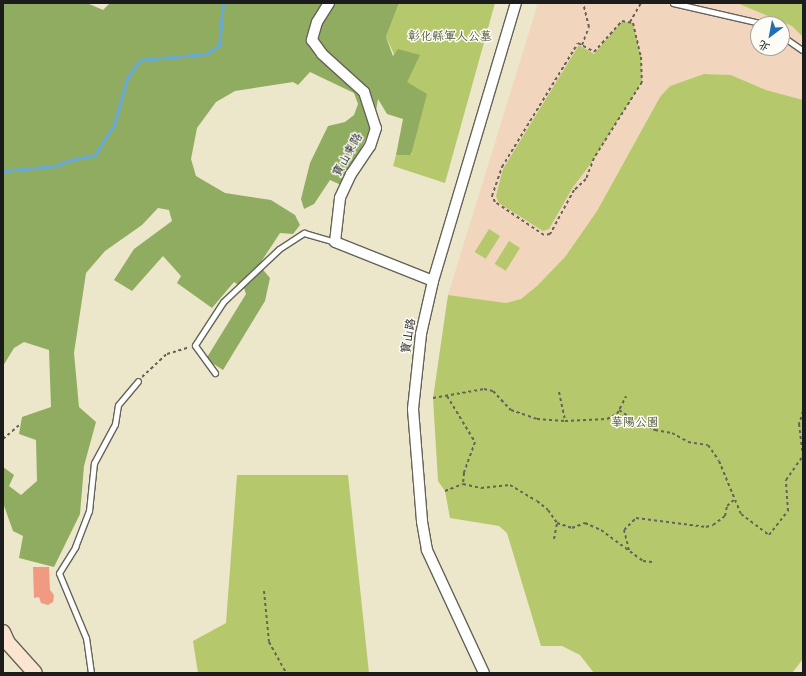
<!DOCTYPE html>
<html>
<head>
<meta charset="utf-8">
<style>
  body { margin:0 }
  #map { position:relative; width:806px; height:676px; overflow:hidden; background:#ece7cb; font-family:"Architects Daughter","LXGW WenKai TC",sans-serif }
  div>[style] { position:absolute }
  .built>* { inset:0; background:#f1d5bd }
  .green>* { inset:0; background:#b6c86c; transform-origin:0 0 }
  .forest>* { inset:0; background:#90ac60 }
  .stream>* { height:3px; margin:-1.5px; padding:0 1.5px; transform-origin:1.5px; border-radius:1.5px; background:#66a9db }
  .building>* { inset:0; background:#f09b81 }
  .path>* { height:2px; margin-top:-1px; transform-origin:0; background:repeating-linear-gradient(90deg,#656359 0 3px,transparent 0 6px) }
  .roads { filter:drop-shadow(1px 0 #656359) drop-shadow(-1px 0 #656359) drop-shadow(0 1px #656359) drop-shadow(0 -1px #656359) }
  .lane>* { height:5px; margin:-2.5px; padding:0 2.5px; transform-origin:2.5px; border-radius:2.5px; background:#fff }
  .street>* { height:10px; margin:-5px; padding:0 5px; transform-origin:5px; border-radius:5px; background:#fff }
  .secondary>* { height:14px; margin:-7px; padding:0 7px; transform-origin:7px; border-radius:7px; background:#fce5d0 }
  span { translate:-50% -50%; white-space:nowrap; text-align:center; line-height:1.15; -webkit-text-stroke:3px #fdfcf7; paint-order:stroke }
  .park-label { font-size:12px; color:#525838 }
  .street-label { font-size:12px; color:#1c1c1c }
  .frame { position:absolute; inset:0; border:4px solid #1c1c1c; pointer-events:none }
  .north { position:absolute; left:750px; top:16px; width:40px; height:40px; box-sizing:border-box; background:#fdfcf7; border:1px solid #a3a29f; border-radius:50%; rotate:212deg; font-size:11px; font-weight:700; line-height:16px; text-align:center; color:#1c1c1c }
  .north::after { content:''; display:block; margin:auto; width:14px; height:18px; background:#1f6fb2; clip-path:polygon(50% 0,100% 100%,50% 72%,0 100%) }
</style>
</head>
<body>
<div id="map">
  <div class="built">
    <div style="clip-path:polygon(evenodd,538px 3px,803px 3px,803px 100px,766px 90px,731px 75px,704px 74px,670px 86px,660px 97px,597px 211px,565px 257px,537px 286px,521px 299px,506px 303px,448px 295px,538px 3px,758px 24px,782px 24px,782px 48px,758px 48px,758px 24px)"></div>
  </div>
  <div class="green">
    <div style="clip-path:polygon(399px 3px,495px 3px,445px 183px,393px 166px,396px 155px,412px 155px,407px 82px,386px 37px)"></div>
    <div style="clip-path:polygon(737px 3px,803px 3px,803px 37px,792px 26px)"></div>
    <div style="clip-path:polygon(622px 21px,633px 23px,641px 57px,642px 82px,589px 166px,573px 187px,549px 229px,543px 231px,499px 203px,496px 196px,503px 169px,579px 45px,594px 54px)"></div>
    <div style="clip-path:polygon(704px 74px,731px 75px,766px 90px,803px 100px,803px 659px,792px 673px,594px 673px,580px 655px,562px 646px,541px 646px,507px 533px,499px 526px,450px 518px,445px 491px,438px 481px,433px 398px,448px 295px,506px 303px,521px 299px,537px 286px,565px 257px,597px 211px,660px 97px,670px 86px)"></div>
    <div style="left:489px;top:229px;width:13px;height:27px;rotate:32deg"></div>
    <div style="left:509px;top:241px;width:13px;height:27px;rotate:32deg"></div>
    <div style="clip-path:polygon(237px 475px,348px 475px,369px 673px,198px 673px,193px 641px,226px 623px)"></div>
  </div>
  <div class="forest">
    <div style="clip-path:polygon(3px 3px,87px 3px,103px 10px,110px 3px,399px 3px,386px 37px,393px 56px,398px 49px,420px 55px,407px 82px,427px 94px,411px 155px,396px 155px,403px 119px,387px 114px,378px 99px,374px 123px,345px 180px,341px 185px,330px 180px,314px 204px,304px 209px,301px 199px,310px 163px,328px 126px,345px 122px,354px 115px,358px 104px,354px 93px,310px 72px,298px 85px,293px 82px,235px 91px,216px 102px,197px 128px,191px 159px,196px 176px,225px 193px,271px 200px,295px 215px,300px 225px,293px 234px,280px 233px,259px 265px,270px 278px,265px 301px,223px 370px,206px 359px,246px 294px,244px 288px,234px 282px,212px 308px,177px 283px,181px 276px,163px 256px,132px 291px,114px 280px,134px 249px,172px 221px,169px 210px,158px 208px,142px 225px,105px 251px,86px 273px,74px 353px,79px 407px,96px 422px,84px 466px,80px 514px,54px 567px,19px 558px,23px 536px,13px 531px,3px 503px,3px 467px,14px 475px,9px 486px,21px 495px,37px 481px,36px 440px,19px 434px,22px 417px,51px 407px,49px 350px,24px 342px,14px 348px,3px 366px)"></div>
  </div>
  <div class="stream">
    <div style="left:3px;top:171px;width:52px;rotate:-5.5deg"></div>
    <div style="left:55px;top:166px;width:16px;rotate:-22deg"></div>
    <div style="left:70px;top:160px;width:25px;rotate:-11deg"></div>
    <div style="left:95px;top:155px;width:36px;rotate:-58deg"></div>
    <div style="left:114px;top:125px;width:49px;rotate:-74.5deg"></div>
    <div style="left:127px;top:78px;width:22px;rotate:-54deg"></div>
    <div style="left:140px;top:60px;width:66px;rotate:-5.2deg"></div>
    <div style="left:206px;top:54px;width:15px;rotate:-32deg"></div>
    <div style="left:219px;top:46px;width:43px;rotate:-84.7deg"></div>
  </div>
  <div class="building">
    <div style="clip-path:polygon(33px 567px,49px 567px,50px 590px,54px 595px,53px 602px,48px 605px,41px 603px,39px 597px,34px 598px)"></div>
  </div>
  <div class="path">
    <div style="left:622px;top:21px;width:11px;rotate:10deg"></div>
    <div style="left:633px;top:23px;width:35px;rotate:77deg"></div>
    <div style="left:641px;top:57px;width:25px;rotate:88deg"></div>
    <div style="left:642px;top:82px;width:90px;rotate:122.3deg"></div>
    <div style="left:594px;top:158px;width:22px;rotate:111deg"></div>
    <div style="left:586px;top:179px;width:16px;rotate:137deg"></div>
    <div style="left:574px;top:190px;width:50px;rotate:118.6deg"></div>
    <div style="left:550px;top:234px;width:6px;rotate:171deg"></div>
    <div style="left:544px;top:235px;width:59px;rotate:-146deg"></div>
    <div style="left:495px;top:202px;width:7px;rotate:-117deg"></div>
    <div style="left:492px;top:196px;width:31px;rotate:-71deg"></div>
    <div style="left:502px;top:167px;width:145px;rotate:-58.5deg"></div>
    <div style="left:578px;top:43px;width:18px;rotate:29deg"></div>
    <div style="left:594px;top:52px;width:42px;rotate:-47.9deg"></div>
    <div style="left:630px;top:22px;width:22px;rotate:-60deg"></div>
    <div style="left:582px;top:45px;width:19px;rotate:-69deg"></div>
    <div style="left:589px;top:27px;width:25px;rotate:-104deg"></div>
    <div style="left:142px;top:377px;width:34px;rotate:-43deg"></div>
    <div style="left:167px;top:354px;width:24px;rotate:-17deg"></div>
    <div style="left:559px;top:392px;width:30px;rotate:78deg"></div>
    <div style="left:447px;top:396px;width:54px;rotate:58.7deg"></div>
    <div style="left:475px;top:442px;width:33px;rotate:110deg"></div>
    <div style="left:464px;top:473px;width:11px;rotate:95deg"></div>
    <div style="left:433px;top:398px;width:52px;rotate:-10deg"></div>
    <div style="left:484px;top:389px;width:9px;rotate:13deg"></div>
    <div style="left:493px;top:391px;width:26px;rotate:47deg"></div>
    <div style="left:511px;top:410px;width:28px;rotate:19deg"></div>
    <div style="left:537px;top:419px;width:28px;rotate:4deg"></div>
    <div style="left:565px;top:421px;width:42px;rotate:-2.7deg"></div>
    <div style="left:607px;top:419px;width:11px;rotate:-27deg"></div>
    <div style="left:617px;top:414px;width:20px;rotate:-63deg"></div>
    <div style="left:619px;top:410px;width:22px;rotate:34deg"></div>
    <div style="left:637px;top:422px;width:20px;rotate:24deg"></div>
    <div style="left:655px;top:430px;width:17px;rotate:10deg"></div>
    <div style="left:672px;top:433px;width:18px;rotate:29deg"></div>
    <div style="left:688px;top:442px;width:20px;rotate:9deg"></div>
    <div style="left:708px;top:445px;width:19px;rotate:55deg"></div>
    <div style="left:719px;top:461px;width:57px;rotate:67.5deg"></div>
    <div style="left:741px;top:514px;width:35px;rotate:37deg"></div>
    <div style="left:769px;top:535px;width:31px;rotate:-52deg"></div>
    <div style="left:788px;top:511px;width:31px;rotate:-94deg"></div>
    <div style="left:786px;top:480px;width:29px;rotate:-55deg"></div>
    <div style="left:803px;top:411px;width:14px;rotate:107deg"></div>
    <div style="left:799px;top:424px;width:31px;rotate:83deg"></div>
    <div style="left:3px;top:439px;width:23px;rotate:-41deg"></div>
    <div style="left:445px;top:491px;width:19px;rotate:-21deg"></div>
    <div style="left:463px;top:484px;width:18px;rotate:13deg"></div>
    <div style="left:481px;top:488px;width:29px;rotate:-6deg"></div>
    <div style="left:510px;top:485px;width:31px;rotate:31deg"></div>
    <div style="left:537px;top:501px;width:14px;rotate:39deg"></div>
    <div style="left:548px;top:510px;width:16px;rotate:55deg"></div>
    <div style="left:557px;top:523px;width:16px;rotate:18deg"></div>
    <div style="left:572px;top:528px;width:14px;rotate:-21deg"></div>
    <div style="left:585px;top:523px;width:17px;rotate:24deg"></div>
    <div style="left:601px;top:530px;width:52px;rotate:36.4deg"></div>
    <div style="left:643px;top:561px;width:9px;rotate:6deg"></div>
    <div style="left:554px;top:539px;width:16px;rotate:-79deg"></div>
    <div style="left:629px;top:550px;width:21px;rotate:-104deg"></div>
    <div style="left:624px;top:530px;width:17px;rotate:-45deg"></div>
    <div style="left:636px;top:518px;width:71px;rotate:7.3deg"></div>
    <div style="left:706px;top:527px;width:7px;rotate:-16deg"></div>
    <div style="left:713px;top:525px;width:15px;rotate:-37deg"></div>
    <div style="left:725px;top:516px;width:10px;rotate:-79deg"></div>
    <div style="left:727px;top:506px;width:9px;rotate:-41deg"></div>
    <div style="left:264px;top:591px;width:51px;rotate:84.4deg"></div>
    <div style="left:269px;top:642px;width:35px;rotate:61deg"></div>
  </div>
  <div class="roads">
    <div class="lane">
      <div style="left:673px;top:3px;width:93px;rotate:13deg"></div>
      <div style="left:782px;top:36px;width:24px;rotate:35deg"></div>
      <div style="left:215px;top:373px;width:34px;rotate:-126deg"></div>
      <div style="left:195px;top:345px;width:51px;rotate:-56.9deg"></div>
      <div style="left:223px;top:302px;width:77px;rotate:-43.4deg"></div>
      <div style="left:279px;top:249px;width:30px;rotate:-33deg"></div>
      <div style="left:304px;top:233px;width:32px;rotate:16deg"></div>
      <div style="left:91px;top:673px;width:35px;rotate:-98deg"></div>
      <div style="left:86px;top:638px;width:70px;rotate:-112.6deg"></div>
      <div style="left:59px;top:573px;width:31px;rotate:-58deg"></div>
      <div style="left:75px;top:547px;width:39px;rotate:-69deg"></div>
      <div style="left:89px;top:511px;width:48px;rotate:-84.1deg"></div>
      <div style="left:94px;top:463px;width:44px;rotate:-61.7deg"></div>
      <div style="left:115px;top:424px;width:19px;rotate:-81deg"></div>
      <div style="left:118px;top:405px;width:31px;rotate:-50deg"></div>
    </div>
    <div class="street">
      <div style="left:329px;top:3px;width:22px;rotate:122deg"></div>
      <div style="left:317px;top:22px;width:19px;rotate:106deg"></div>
      <div style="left:312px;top:40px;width:17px;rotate:54deg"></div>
      <div style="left:322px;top:54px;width:57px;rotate:42.1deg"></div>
      <div style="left:364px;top:92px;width:38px;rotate:72deg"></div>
      <div style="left:376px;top:128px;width:19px;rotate:108deg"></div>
      <div style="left:370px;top:146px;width:34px;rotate:124deg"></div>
      <div style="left:351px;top:174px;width:26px;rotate:115deg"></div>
      <div style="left:340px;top:198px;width:44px;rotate:96.5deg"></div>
      <div style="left:335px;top:242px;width:105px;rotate:21.7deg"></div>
      <div style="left:484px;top:673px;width:136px;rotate:-114.9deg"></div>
      <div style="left:427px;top:550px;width:29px;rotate:-100deg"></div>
      <div style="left:422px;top:521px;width:112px;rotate:-94.6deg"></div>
      <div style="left:413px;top:409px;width:75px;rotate:-83.9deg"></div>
      <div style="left:421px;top:334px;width:54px;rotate:-77.2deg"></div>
      <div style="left:433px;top:281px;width:290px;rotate:-73.4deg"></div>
    </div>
    <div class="secondary">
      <div style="left:3px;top:632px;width:12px;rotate:66deg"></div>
      <div style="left:8px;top:643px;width:40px;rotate:48deg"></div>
    </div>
  </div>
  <div class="park-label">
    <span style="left:450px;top:37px">彰化縣軍人公墓</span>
    <span style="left:635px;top:423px">華陽公園</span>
  </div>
  <div class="street-label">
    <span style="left:348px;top:155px;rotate:-61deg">寶山東路</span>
    <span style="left:409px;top:336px;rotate:-80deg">寶山路</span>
  </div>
  <div class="frame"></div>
  <div class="north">北</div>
</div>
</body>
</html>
